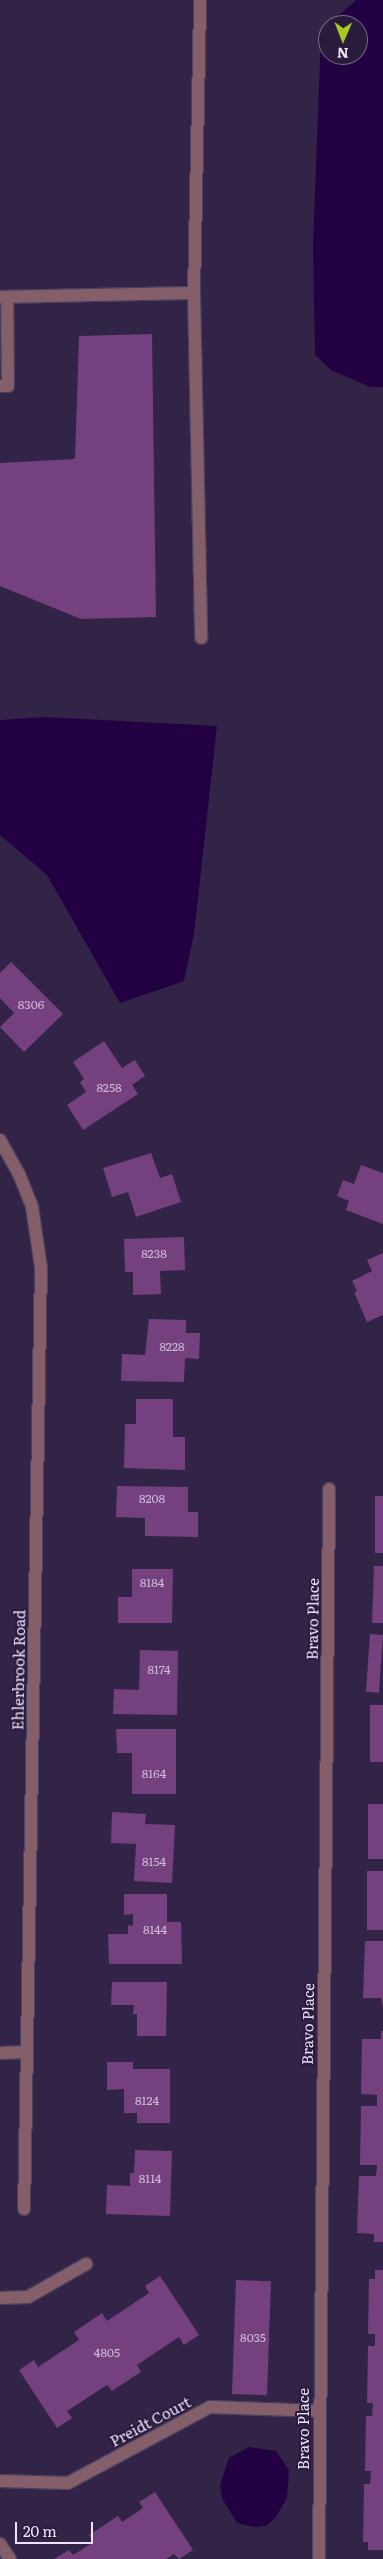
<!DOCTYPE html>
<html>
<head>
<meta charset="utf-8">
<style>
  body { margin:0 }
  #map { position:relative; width:383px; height:2559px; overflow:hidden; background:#322447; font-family:Literata,serif }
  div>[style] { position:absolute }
  .water>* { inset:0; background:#230042 }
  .building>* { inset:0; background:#74407d; transform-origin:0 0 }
  .roads { filter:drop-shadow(1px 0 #4c3f60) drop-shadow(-1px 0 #4c3f60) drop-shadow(0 1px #4c3f60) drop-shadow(0 -1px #4c3f60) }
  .service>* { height:12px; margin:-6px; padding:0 6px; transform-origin:6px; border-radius:6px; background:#845f69 }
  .minor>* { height:12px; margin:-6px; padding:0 6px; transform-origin:6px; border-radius:6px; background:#845f69 }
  span { translate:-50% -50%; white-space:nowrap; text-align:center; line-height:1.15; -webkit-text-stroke:4px #291b3c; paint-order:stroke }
  .number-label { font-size:12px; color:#cdbada }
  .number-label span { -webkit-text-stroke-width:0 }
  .street-label { font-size:15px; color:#ebe3f9 }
  .north { position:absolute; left:318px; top:15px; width:50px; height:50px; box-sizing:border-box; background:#291b3c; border:1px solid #776b88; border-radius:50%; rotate:181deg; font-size:14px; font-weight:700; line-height:20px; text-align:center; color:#ebe3f9 }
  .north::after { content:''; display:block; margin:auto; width:18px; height:22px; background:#a6c821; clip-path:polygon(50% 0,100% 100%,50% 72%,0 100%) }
  .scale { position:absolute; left:15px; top:2522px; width:78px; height:22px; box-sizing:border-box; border:2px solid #ebe3f9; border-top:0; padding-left:6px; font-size:15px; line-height:18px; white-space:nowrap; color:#ebe3f9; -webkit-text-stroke:4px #291b3c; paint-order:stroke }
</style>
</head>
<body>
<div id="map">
  <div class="water">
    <div style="clip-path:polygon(356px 0,383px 0,383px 387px,370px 387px,331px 370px,315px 355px,313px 246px,321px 32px,328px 25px,328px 55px,358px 55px,358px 25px,328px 25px)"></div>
    <div style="clip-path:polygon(44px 717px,217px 726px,194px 934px,184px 981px,120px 1003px,47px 875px,0 835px,0 720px)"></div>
    <div style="clip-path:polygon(249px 2447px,276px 2451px,289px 2470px,287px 2498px,276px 2517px,266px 2526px,254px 2527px,237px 2523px,222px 2498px,220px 2485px,229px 2458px)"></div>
  </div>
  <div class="building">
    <div style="clip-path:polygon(152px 334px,156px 617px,81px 619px,0 586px,0 463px,75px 459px,79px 336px)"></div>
    <div style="clip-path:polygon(11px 962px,63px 1014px,24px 1052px,0 1027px,14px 1013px,0 998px,0 973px)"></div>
    <div style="clip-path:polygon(104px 1041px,122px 1068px,135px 1060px,145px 1076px,132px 1085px,138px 1094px,83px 1130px,67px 1105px,86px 1092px,80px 1082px,84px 1079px,73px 1062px)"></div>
    <div style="clip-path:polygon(151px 1153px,160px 1178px,172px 1174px,181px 1202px,136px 1217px,128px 1192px,112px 1197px,103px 1168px)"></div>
    <div style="clip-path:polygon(361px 1165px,383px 1173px,383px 1224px,346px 1210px,349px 1201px,337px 1196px,343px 1180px,354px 1184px)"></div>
    <div style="clip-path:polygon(184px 1237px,185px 1270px,160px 1271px,161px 1294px,133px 1295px,133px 1272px,125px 1272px,124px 1239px)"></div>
    <div style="clip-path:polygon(383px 1253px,383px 1315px,367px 1322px,354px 1292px,357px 1291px,352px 1281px,372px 1271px,367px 1260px)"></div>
    <div style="clip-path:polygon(149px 1319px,186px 1320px,186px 1333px,200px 1333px,199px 1359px,185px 1358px,184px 1382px,121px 1381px,122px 1354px,145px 1355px)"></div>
    <div style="clip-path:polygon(136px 1399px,173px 1399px,173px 1437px,185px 1437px,185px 1470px,124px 1468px,125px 1424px,136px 1424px)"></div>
    <div style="clip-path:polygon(117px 1486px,188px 1487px,188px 1512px,198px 1512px,198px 1537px,145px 1536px,145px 1518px,116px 1517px)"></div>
    <div style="left:375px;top:1496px;width:8px;height:57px"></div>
    <div style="clip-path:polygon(374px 1566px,383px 1566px,383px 1623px,372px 1623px)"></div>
    <div style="clip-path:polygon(132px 1569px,173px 1569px,172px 1623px,118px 1623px,118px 1597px,132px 1597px)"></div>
    <div style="left:370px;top:1634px;width:13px;height:58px;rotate:4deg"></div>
    <div style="clip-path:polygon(140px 1650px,178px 1651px,177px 1715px,113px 1714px,114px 1689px,139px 1690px)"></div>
    <div style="left:370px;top:1705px;width:13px;height:57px"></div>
    <div style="clip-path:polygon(116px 1729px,176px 1729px,176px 1794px,132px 1794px,132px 1753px,117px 1753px)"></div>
    <div style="left:368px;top:1804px;width:15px;height:55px"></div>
    <div style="clip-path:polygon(112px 1812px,146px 1814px,145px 1824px,175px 1825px,172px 1883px,134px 1881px,136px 1844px,111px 1843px)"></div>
    <div style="left:367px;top:1871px;width:16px;height:59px"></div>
    <div style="clip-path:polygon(124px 1894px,167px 1894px,167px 1922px,181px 1922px,182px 1964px,109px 1964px,108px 1934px,128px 1934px,128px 1925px,133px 1926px,133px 1914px,124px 1915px)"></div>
    <div style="clip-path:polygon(365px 1941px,383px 1941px,383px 2007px,381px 1998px,363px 1998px)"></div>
    <div style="clip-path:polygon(112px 1982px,167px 1982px,166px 2036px,137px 2036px,137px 2014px,133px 2014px,134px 2005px,111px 2005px)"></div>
    <div style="clip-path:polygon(381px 2031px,383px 2031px,383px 2242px,374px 2242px,374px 2234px,357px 2233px,359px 2176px,376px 2176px,377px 2165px,360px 2165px,361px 2106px,377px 2106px,377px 2095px,361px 2094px,362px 2039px,381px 2039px)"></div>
    <div style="clip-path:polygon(107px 2062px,133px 2062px,133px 2069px,170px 2069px,170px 2123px,137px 2123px,137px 2113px,124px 2113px,124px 2089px,107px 2090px)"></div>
    <div style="clip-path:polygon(135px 2150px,172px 2151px,170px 2216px,106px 2214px,107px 2185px,130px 2186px,130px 2173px,134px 2173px)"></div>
    <div style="clip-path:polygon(375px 2270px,383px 2270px,383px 2550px,368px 2550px,368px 2542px,363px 2542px,364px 2484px,370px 2484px,371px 2471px,365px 2471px,366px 2416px,372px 2416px,373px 2403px,367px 2403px,368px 2346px,375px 2346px,375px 2334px,368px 2334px,369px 2279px,375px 2279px)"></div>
    <div style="clip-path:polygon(160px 2276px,199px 2335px,184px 2345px,179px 2337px,137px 2365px,141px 2372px,112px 2391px,107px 2385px,67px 2411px,72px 2418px,57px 2428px,19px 2370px,34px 2360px,38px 2367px,79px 2340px,74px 2332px,102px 2313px,107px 2321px,149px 2293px,145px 2286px)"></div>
    <div style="left:236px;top:2280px;width:35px;height:114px;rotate:2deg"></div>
    <div style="clip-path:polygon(155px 2492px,193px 2550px,179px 2559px,174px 2554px,166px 2559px,54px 2559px,69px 2550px,73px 2555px,94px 2542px,89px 2535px,118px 2516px,122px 2522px,143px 2508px,139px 2502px)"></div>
  </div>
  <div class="roads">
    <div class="service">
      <div style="left:194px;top:293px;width:345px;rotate:88.8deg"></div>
      <div style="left:0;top:297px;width:194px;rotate:-1.2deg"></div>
      <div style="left:194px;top:293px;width:293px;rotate:-88.8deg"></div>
      <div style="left:0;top:386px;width:8px"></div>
      <div style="left:8px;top:386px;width:89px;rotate:-90.6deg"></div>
    </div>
    <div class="minor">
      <div style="left:0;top:1140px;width:39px;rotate:61deg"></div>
      <div style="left:19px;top:1174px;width:35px;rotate:68deg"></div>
      <div style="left:32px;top:1207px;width:61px;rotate:81.5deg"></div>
      <div style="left:41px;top:1267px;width:942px;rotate:91.03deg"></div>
      <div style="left:0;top:2053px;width:27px;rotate:-2deg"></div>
      <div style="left:0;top:2298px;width:28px;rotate:-2deg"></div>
      <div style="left:28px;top:2297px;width:67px;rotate:-29.6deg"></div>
      <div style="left:0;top:2481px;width:68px;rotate:1.7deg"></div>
      <div style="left:68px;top:2483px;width:161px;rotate:-28.2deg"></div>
      <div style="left:210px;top:2407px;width:110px;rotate:2.1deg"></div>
      <div style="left:0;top:2544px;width:18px;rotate:56deg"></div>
      <div style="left:319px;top:2559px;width:1070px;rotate:-89.46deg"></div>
    </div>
  </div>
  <div class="number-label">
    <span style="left:31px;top:1005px">8306</span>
    <span style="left:109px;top:1088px">8258</span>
    <span style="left:154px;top:1254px">8238</span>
    <span style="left:172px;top:1347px">8228</span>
    <span style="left:152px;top:1499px">8208</span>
    <span style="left:152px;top:1583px">8184</span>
    <span style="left:159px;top:1670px">8174</span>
    <span style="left:154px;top:1774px">8164</span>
    <span style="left:154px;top:1862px">8154</span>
    <span style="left:155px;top:1930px">8144</span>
    <span style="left:147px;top:2101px">8124</span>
    <span style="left:150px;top:2179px">8114</span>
    <span style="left:253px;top:2338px">8035</span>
    <span style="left:107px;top:2353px">4805</span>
  </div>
  <div class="street-label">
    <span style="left:312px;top:1619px;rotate:-89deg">Bravo Place</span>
    <span style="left:18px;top:1670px;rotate:-89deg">Ehlerbrook Road</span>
    <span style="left:307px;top:2024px;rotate:-89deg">Bravo Place</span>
    <span style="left:150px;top:2421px;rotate:-28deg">Preidt Court</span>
    <span style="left:303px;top:2429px;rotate:-90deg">Bravo Place</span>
  </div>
  <div class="north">N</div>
  <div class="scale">20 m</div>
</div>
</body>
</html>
